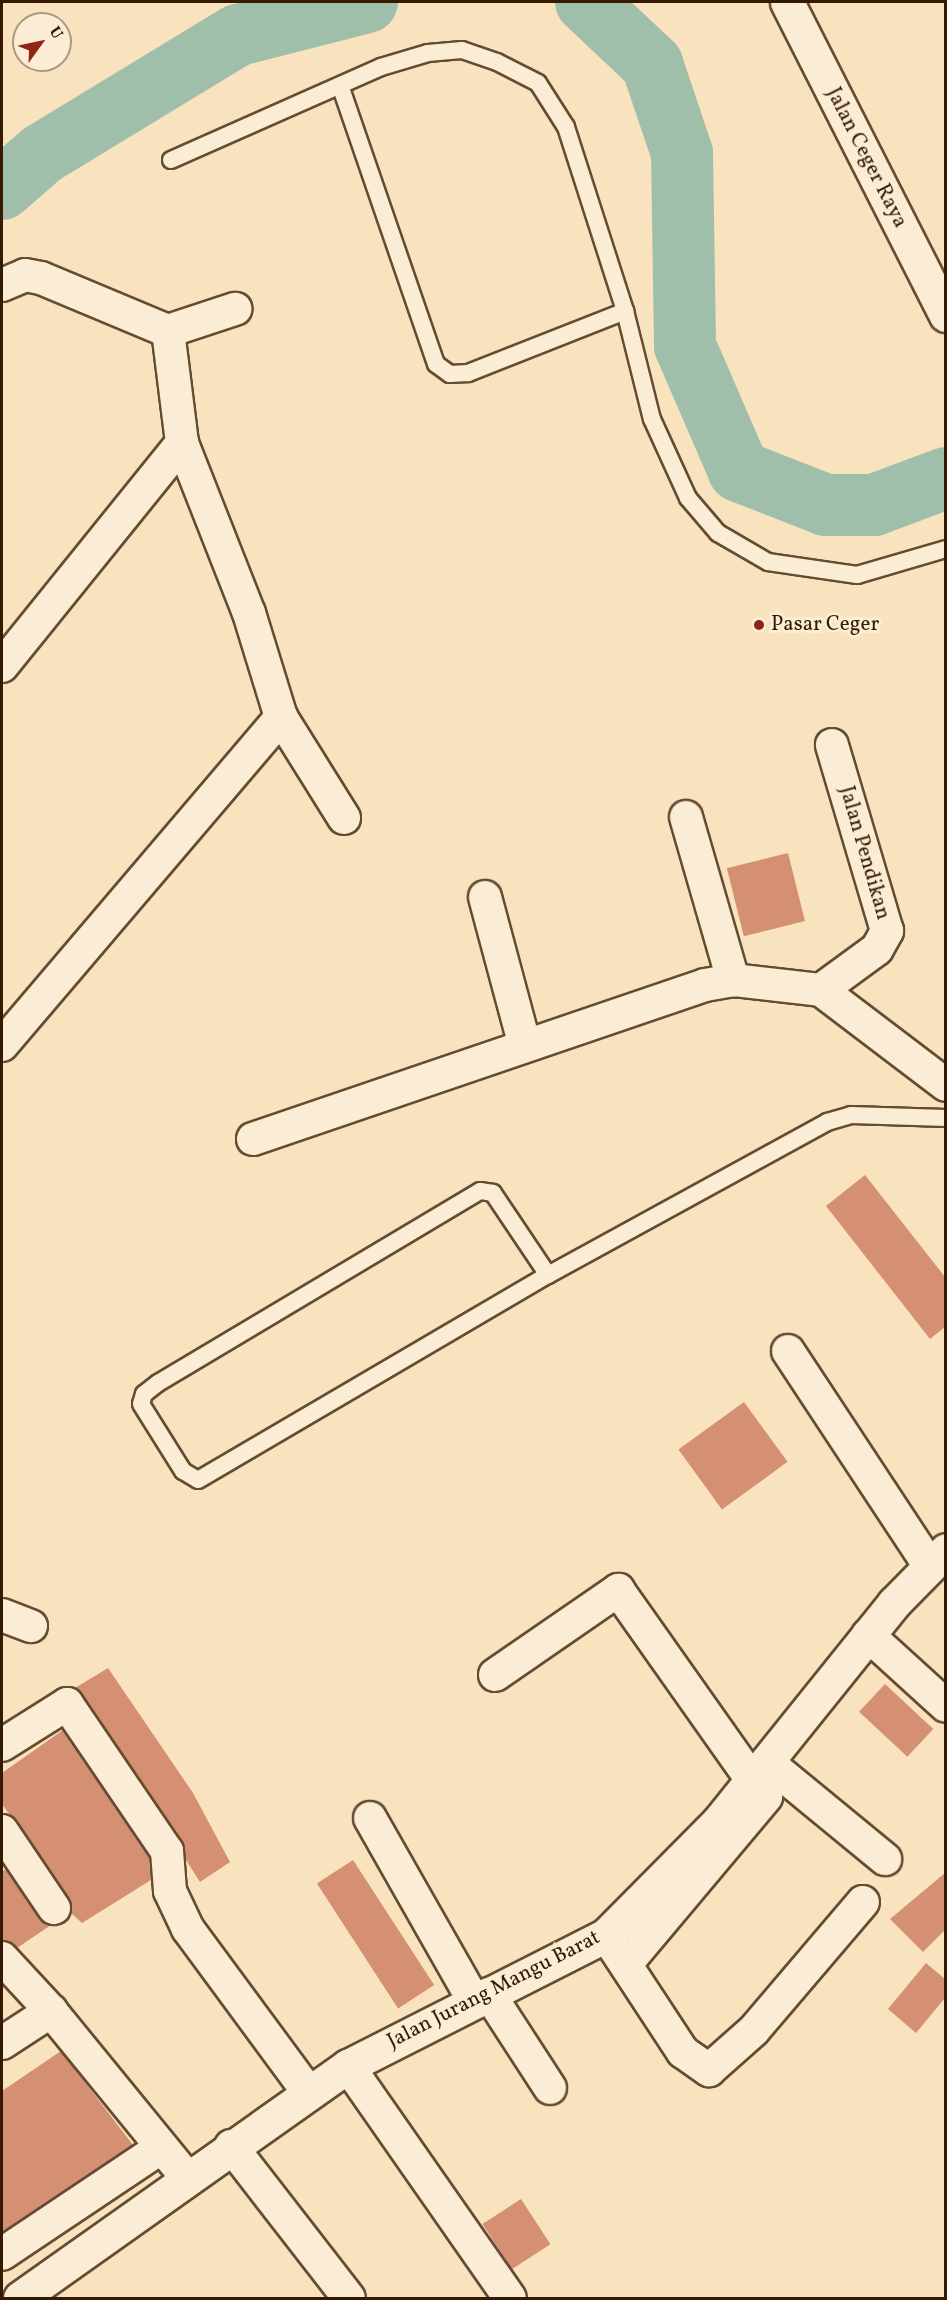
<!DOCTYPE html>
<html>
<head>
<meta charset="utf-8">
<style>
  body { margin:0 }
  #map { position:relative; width:947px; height:2300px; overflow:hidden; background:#f9e2be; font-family:Vollkorn,serif }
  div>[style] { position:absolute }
  .river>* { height:62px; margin:-31px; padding:0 31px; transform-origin:31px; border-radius:31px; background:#a0bfab }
  .building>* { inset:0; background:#d58f72; transform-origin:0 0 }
  .roads { filter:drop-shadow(2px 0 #654c30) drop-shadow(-2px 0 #654c30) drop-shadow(0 2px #654c30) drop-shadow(0 -2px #654c30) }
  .lane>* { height:16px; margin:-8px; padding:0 8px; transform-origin:8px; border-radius:8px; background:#fbecd5 }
  .street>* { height:32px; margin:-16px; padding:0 16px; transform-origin:16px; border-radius:16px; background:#fbecd5 }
  .secondary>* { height:33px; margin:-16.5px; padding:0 16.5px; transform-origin:16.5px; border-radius:16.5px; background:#fbecd5 }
  .dots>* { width:16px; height:16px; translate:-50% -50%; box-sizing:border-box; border:3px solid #fbecd5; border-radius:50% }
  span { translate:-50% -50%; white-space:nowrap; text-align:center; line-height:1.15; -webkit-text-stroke:6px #fbecd5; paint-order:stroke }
  .street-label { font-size:21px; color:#341a00 }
  .poi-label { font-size:21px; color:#341a00 }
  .left { translate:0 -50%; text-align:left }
  .frame { position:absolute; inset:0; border:3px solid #341a00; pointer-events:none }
  .north { position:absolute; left:12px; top:12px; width:60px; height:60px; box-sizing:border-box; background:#fbecd5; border:2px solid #ab9880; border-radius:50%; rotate:57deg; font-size:16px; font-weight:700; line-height:24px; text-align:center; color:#341a00 }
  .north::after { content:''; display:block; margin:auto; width:21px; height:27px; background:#8f2418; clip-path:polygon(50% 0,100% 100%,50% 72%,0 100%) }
</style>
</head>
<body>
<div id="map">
  <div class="river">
    <div style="left:586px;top:2px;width:91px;rotate:43.2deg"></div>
    <div style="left:652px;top:64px;width:94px;rotate:71.4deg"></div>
    <div style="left:682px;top:153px;width:193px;rotate:89.1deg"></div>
    <div style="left:685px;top:346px;width:136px;rotate:66.6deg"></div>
    <div style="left:739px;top:471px;width:93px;rotate:21.3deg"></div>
    <div style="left:826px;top:505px;width:48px"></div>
    <div style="left:874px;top:505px;width:77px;rotate:-20.6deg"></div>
    <div style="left:2px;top:189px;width:53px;rotate:-41.2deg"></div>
    <div style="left:42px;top:154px;width:229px;rotate:-31.3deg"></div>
    <div style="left:238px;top:35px;width:133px;rotate:-14.3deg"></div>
  </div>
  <div class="building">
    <div style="left:788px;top:853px;width:70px;height:63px;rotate:76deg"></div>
    <div style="clip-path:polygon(865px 1175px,945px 1277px,945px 1327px,930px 1339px,826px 1206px)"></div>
    <div style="left:744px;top:1402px;width:74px;height:81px;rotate:54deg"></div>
    <div style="clip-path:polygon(108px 1668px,193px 1793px,230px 1862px,200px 1882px,186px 1860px,182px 1841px,75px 1688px)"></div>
    <div style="left:885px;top:1684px;width:66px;height:38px;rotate:43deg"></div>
    <div style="clip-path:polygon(63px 1730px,149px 1857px,151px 1880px,82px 1923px,71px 1913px,69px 1898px,2px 1804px,2px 1773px)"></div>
    <div style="left:353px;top:1860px;width:149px;height:43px;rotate:57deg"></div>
    <div style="clip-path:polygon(6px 1869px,39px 1918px,51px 1925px,17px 1948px,2px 1941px,2px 1872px)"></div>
    <div style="clip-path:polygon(945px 1873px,945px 1930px,923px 1952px,890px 1919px)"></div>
    <div style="clip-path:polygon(926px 1963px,945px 1979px,945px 1998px,916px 2033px,888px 2009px)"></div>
    <div style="clip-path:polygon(61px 2051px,133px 2145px,2px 2233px,2px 2091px)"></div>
    <div style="left:521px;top:2199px;width:54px;height:46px;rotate:57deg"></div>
  </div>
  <div class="roads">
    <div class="lane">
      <div style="left:341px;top:88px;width:292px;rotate:71deg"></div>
      <div style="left:436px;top:364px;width:17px;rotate:36deg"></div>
      <div style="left:450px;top:374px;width:18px;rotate:-3deg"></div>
      <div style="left:468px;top:373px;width:169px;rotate:-21.5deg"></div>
      <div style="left:171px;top:160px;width:230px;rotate:-23.9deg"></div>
      <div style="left:381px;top:67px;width:49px;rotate:-16.6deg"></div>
      <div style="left:428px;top:53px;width:34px;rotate:-5deg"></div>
      <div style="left:462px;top:50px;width:37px;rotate:19deg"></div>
      <div style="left:497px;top:62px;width:46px;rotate:27.1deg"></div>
      <div style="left:538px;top:83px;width:52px;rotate:57.5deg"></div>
      <div style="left:566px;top:127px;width:193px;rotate:72.2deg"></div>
      <div style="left:625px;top:311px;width:111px;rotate:76deg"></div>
      <div style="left:652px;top:419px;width:87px;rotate:65.5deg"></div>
      <div style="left:688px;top:498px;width:46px;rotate:49.4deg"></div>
      <div style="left:718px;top:533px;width:58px;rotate:30.1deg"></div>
      <div style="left:768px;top:562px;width:90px;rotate:8.3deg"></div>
      <div style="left:857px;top:575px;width:93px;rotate:-16.3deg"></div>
      <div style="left:548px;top:1275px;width:99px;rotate:-123.9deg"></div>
      <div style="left:493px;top:1193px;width:13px;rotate:-171deg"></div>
      <div style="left:480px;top:1191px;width:375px;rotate:149.2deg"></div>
      <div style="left:158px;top:1383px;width:18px;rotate:142deg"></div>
      <div style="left:144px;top:1394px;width:10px;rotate:107deg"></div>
      <div style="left:141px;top:1404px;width:79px;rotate:57.9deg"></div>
      <div style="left:183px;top:1471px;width:17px;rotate:31deg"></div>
      <div style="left:198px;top:1480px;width:406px;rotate:-30.4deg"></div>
      <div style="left:548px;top:1275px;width:318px;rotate:-28.7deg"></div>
      <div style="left:827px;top:1122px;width:25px;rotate:-16deg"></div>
      <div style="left:851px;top:1115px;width:95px;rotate:1.8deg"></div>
    </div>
    <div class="street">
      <div style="left:2px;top:285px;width:25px;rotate:-23deg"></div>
      <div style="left:25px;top:275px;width:16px;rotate:11deg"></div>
      <div style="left:41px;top:278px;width:138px;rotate:22.7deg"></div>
      <div style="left:182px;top:443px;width:183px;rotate:68.5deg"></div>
      <div style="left:249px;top:613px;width:109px;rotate:72.9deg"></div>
      <div style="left:2px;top:666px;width:287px;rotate:-51.1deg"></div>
      <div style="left:182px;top:443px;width:113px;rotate:-97.1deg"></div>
      <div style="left:168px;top:331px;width:71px;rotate:-18.2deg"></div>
      <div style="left:686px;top:817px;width:170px;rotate:73.9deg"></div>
      <div style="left:485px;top:897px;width:154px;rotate:75deg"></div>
      <div style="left:821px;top:990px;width:69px;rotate:-36.2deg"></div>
      <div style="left:877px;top:949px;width:21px;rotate:-61deg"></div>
      <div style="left:887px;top:931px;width:194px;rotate:-106.5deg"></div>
      <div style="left:821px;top:990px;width:157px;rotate:37.2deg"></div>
      <div style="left:2px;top:1045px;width:431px;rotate:-49.6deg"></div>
      <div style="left:281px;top:717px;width:119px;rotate:58deg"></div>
      <div style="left:253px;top:1139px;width:478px;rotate:-18.8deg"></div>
      <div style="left:705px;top:985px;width:28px;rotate:-10deg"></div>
      <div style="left:733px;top:980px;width:89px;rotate:6.5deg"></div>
      <div style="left:788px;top:1351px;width:256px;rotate:56.6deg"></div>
      <div style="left:2px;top:1615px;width:31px;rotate:21deg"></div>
      <div style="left:868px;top:1635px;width:105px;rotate:42.3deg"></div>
      <div style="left:495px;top:1675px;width:150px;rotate:-34.6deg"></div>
      <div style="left:618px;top:1590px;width:232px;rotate:54.8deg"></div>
      <div style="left:2px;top:1745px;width:77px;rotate:-32.2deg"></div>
      <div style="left:67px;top:1704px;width:178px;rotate:55.8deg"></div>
      <div style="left:167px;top:1851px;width:40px;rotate:85.7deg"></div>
      <div style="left:170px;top:1891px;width:42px;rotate:64.7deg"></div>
      <div style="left:188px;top:1929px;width:202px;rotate:53.6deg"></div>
      <div style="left:767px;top:1762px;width:153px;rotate:39.4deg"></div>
      <div style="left:370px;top:1818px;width:210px;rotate:60.4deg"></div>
      <div style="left:2px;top:1831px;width:93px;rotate:56deg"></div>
      <div style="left:606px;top:1935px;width:140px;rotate:56.7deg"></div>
      <div style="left:683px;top:2052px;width:32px;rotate:35deg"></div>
      <div style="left:709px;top:2070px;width:60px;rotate:-41.6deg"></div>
      <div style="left:754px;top:2030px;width:168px;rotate:-49.6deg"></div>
      <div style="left:2px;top:1958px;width:72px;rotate:47.2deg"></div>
      <div style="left:51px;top:2011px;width:217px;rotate:50.8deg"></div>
      <div style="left:626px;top:1964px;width:218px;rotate:-50deg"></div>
      <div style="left:489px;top:1994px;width:112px;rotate:57deg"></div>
      <div style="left:2px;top:2043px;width:59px;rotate:-33.1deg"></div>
      <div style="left:348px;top:2066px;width:283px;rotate:55.1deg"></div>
      <div style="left:231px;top:2146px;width:192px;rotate:52.2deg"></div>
      <div style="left:2px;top:2254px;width:192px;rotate:-33.8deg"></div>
    </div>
    <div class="secondary">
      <div style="left:787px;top:2px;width:351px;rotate:63.1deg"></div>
      <div style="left:20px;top:2298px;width:402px;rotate:-35.3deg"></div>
      <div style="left:348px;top:2066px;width:289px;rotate:-26.9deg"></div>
      <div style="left:606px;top:1935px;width:159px;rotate:-45.3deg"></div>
      <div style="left:718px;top:1822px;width:281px;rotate:-51.2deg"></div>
      <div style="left:894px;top:1603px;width:74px;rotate:-45.5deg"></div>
    </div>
  </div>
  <div class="dots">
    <div style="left:759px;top:625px;background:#8f2418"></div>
  </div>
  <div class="street-label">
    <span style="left:866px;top:158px;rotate:63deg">Jalan Ceger Raya</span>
    <span style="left:864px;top:853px;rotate:74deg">Jalan Pendikan</span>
    <span style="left:494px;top:1990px;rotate:-27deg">Jalan Jurang Mangu Barat</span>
  </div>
  <div class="poi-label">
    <span class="left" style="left:771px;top:625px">Pasar Ceger</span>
  </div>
  <div class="frame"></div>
  <div class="north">U</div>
</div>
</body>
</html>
